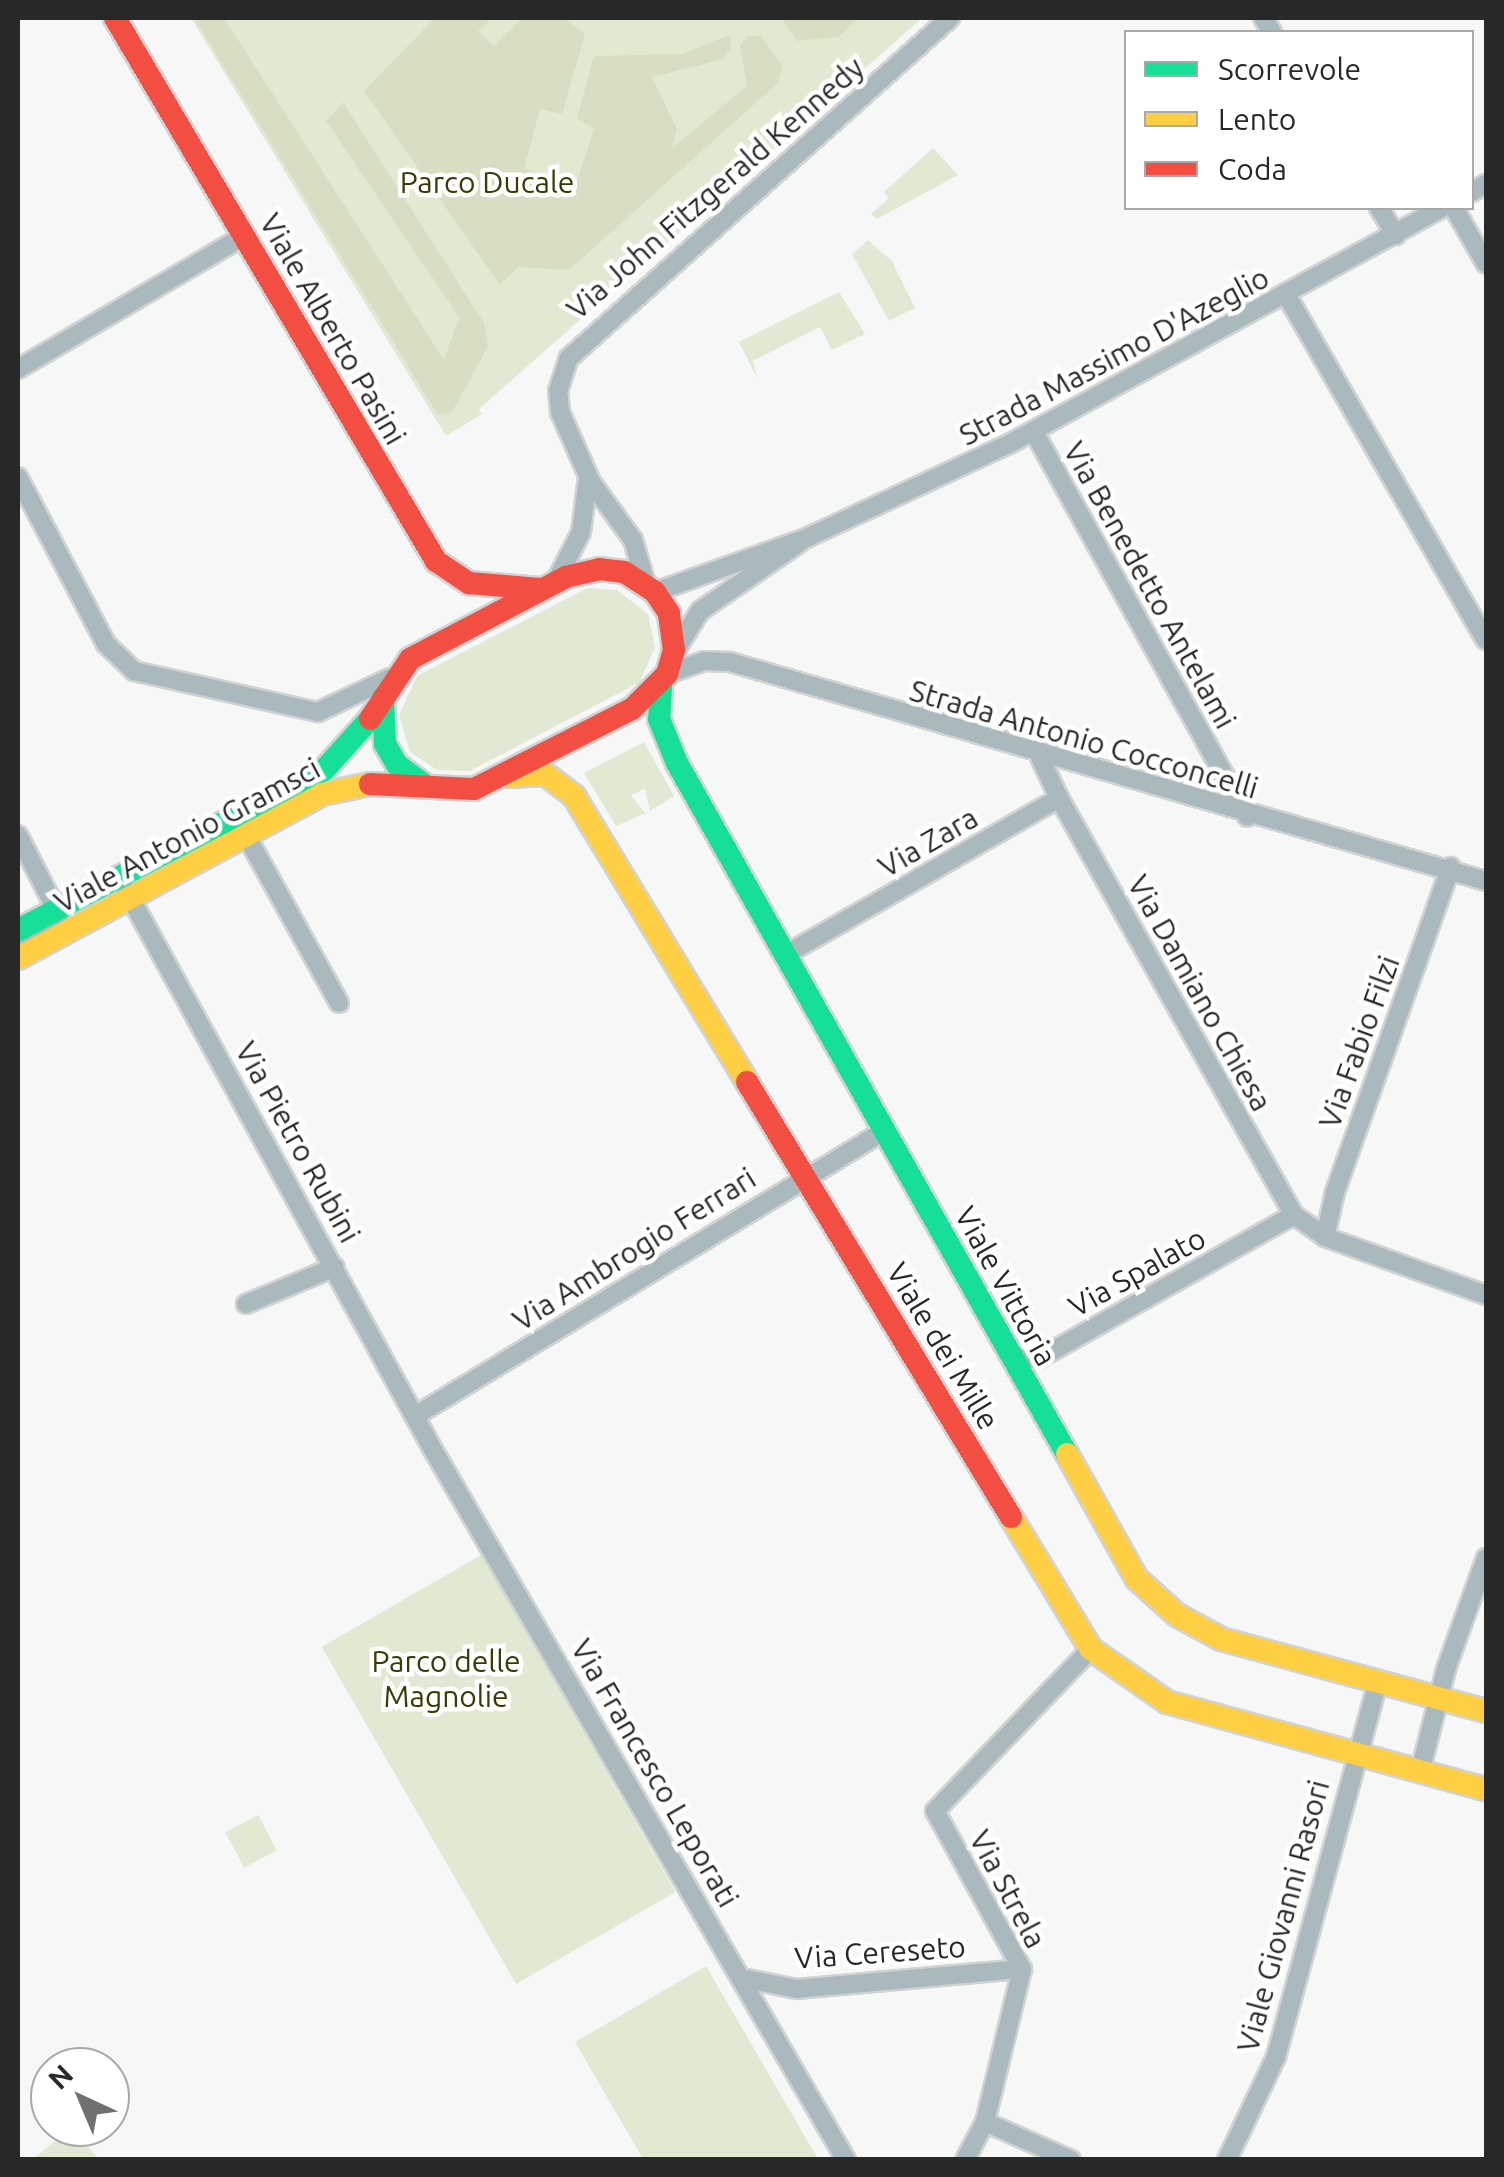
<!DOCTYPE html>
<html>
<head>
<meta charset="utf-8">
<style>
  body { margin:0 }
  #map { position:relative; width:1504px; height:2177px; overflow:hidden; background:#f6f8f8; font-family:Ubuntu,sans-serif }
  div>[style] { position:absolute }
  .green>* { inset:0; background:#e2e9d3; transform-origin:0 0 }
  .forest>* { inset:0; background:#d7dec3 }
  .roads { filter:drop-shadow(2px 0 #d1d3d3) drop-shadow(-2px 0 #d1d3d3) drop-shadow(0 2px #d1d3d3) drop-shadow(0 -2px #d1d3d3) }
  .street>* { height:18px; margin:-9px; padding:0 9px; transform-origin:9px; border-radius:9px; background:#aab9be }
  .fast>* { height:22px; margin:-11px; padding:0 11px; transform-origin:11px; border-radius:11px; background:#16e098 }
  .slow>* { height:22px; margin:-11px; padding:0 11px; transform-origin:11px; border-radius:11px; background:#ffcf43 }
  .jam>* { height:22px; margin:-11px; padding:0 11px; transform-origin:11px; border-radius:11px; background:#f24e42 }
  span { translate:-50% -50%; white-space:nowrap; text-align:center; line-height:1.15; -webkit-text-stroke:9px #fff; paint-order:stroke }
  .park-label { font-size:30px; color:#343d04 }
  .street-label { font-size:30px; color:#272828 }
  .frame { position:absolute; inset:0; border:20px solid #272828; pointer-events:none }
  .legend { position:absolute; left:1124px; top:30px; width:350px; height:180px; box-sizing:border-box; background:#fff; border:2px solid #a9a9a9; margin:0; padding:12px 18px; list-style:none; font-size:30px; color:#272828 }
  .legend li { display:flex; align-items:center; gap:20px; height:50px }
  .legend b { width:50px; border:2px solid #a9a9a9 }
  .north { position:absolute; left:30px; top:2047px; width:100px; height:100px; box-sizing:border-box; background:#fff; border:2px solid #a9a9a9; border-radius:50%; rotate:316deg; font-size:28px; font-weight:700; line-height:40px; text-align:center; color:#272828 }
  .north::after { content:''; display:block; margin:auto; width:35px; height:45px; background:#6f7171; clip-path:polygon(50% 0,100% 100%,50% 72%,0 100%) }
</style>
</head>
<body>
<div id="map">
  <div class="green">
    <div style="clip-path:polygon(191px 18px,922px 18px,479px 409px,482px 414px,446px 436px)"></div>
    <div style="clip-path:polygon(933px 148px,958px 175px,877px 219px,871px 214px,889px 198px,884px 192px)"></div>
    <div style="clip-path:polygon(868px 240px,892px 261px,915px 308px,889px 321px,852px 254px)"></div>
    <div style="clip-path:polygon(839px 292px,865px 334px,832px 350px,820px 327px,753px 361px,757px 378px,739px 342px)"></div>
    <div style="clip-path:polygon(587px 588px,617px 590px,648px 614px,655px 647px,640px 682px,470px 771px,437px 770px,410px 752px,399px 715px,417px 676px)"></div>
    <div style="clip-path:polygon(644px 742px,674px 796px,650px 811px,645px 789px,631px 795px,645px 813px,616px 826px,584px 773px)"></div>
    <div style="left:481px;top:1555px;width:389px;height:184px;rotate:60deg"></div>
    <div style="left:258px;top:1815px;width:40px;height:37px;rotate:62deg"></div>
    <div style="clip-path:polygon(706px 1966px,818px 2159px,643px 2159px,575px 2042px)"></div>
    <div style="clip-path:polygon(76px 2133px,99px 2159px,33px 2159px,63px 2134px)"></div>
  </div>
  <div class="forest">
    <div style="clip-path:polygon(194px 18px,224px 18px,444px 360px,459px 317px,326px 121px,343px 102px,484px 323px,488px 347px,452px 412px,438px 415px)"></div>
    <div style="clip-path:polygon(435px 18px,492px 18px,478px 31px,494px 46px,523px 18px,563px 18px,585px 34px,562px 114px,540px 109px,524px 169px,576px 185px,594px 129px,577px 118px,594px 56px,682px 54px,729px 35px,731px 48px,723px 59px,652px 77px,677px 129px,672px 148px,747px 86px,740px 46px,747px 36px,761px 36px,782px 65px,778px 83px,569px 270px,518px 267px,500px 285px,364px 91px)"></div>
    <div style="clip-path:polygon(781px 18px,860px 18px,838px 37px,797px 41px)"></div>
  </div>
  <div class="roads">
    <div class="street">
      <div style="left:1263px;top:18px;width:17px;rotate:57deg"></div>
      <div style="left:1472px;top:192px;width:16px;rotate:-30deg"></div>
      <div style="left:1379px;top:208px;width:32px;rotate:58deg"></div>
      <div style="left:1454px;top:208px;width:64px;rotate:60.3deg"></div>
      <div style="left:1287px;top:296px;width:397px;rotate:60deg"></div>
      <div style="left:18px;top:369px;width:262px;rotate:-30.5deg"></div>
      <div style="left:1034px;top:432px;width:440px;rotate:61deg"></div>
      <div style="left:18px;top:477px;width:189px;rotate:62.2deg"></div>
      <div style="left:106px;top:644px;width:39px;rotate:44deg"></div>
      <div style="left:134px;top:671px;width:189px;rotate:12.6deg"></div>
      <div style="left:318px;top:712px;width:80px;rotate:-25.3deg"></div>
      <div style="left:555px;top:583px;width:57px;rotate:-63deg"></div>
      <div style="left:581px;top:532px;width:55px;rotate:-82.7deg"></div>
      <div style="left:646px;top:584px;width:46px;rotate:-106.5deg"></div>
      <div style="left:633px;top:540px;width:72px;rotate:-125.9deg"></div>
      <div style="left:591px;top:482px;width:77px;rotate:-113.9deg"></div>
      <div style="left:560px;top:412px;width:21px;rotate:-95deg"></div>
      <div style="left:558px;top:391px;width:35px;rotate:-72deg"></div>
      <div style="left:569px;top:358px;width:511px;rotate:-41.75deg"></div>
      <div style="left:655px;top:592px;width:158px;rotate:-19.6deg"></div>
      <div style="left:804px;top:539px;width:226px;rotate:-24.9deg"></div>
      <div style="left:1009px;top:444px;width:493px;rotate:-28.6deg"></div>
      <div style="left:675px;top:651px;width:47px;rotate:-58deg"></div>
      <div style="left:700px;top:611px;width:120px;rotate:-34.5deg"></div>
      <div style="left:667px;top:674px;width:39px;rotate:-19deg"></div>
      <div style="left:704px;top:661px;width:26px;rotate:2deg"></div>
      <div style="left:730px;top:662px;width:787px;rotate:16.16deg"></div>
      <div style="left:1059px;top:798px;width:479px;rotate:60.6deg"></div>
      <div style="left:1294px;top:1215px;width:38px;rotate:35deg"></div>
      <div style="left:1325px;top:1237px;width:171px;rotate:19.8deg"></div>
      <div style="left:242px;top:828px;width:200px;rotate:61deg"></div>
      <div style="left:18px;top:835px;width:90px;rotate:62.9deg"></div>
      <div style="left:59px;top:915px;width:49px;rotate:146.6deg"></div>
      <div style="left:126px;top:890px;width:636px;rotate:61.26deg"></div>
      <div style="left:432px;top:1448px;width:824px;rotate:59.82deg"></div>
      <div style="left:785px;top:955px;width:316px;rotate:-29.8deg"></div>
      <div style="left:1059px;top:798px;width:45px;rotate:-114.9deg"></div>
      <div style="left:1325px;top:1237px;width:46px;rotate:-77.5deg"></div>
      <div style="left:1335px;top:1192px;width:345px;rotate:-70.4deg"></div>
      <div style="left:246px;top:1304px;width:96px;rotate:-22.6deg"></div>
      <div style="left:1009px;top:1351px;width:14px;rotate:36deg"></div>
      <div style="left:1020px;top:1359px;width:20px;rotate:-3deg"></div>
      <div style="left:1040px;top:1358px;width:291px;rotate:-29.4deg"></div>
      <div style="left:415px;top:1416px;width:549px;rotate:-31.29deg"></div>
      <div style="left:1420px;top:1772px;width:106px;rotate:-75.8deg"></div>
      <div style="left:1446px;top:1669px;width:118px;rotate:-70.2deg"></div>
      <div style="left:742px;top:1978px;width:56px;rotate:11.3deg"></div>
      <div style="left:797px;top:1989px;width:226px;rotate:-5.1deg"></div>
      <div style="left:985px;top:2122px;width:94px;rotate:23.8deg"></div>
      <div style="left:965px;top:2160px;width:43px;rotate:-62.2deg"></div>
      <div style="left:985px;top:2122px;width:157px;rotate:-76.4deg"></div>
      <div style="left:1022px;top:1969px;width:180px;rotate:-118.8deg"></div>
      <div style="left:935px;top:1811px;width:225px;rotate:-46.1deg"></div>
      <div style="left:1227px;top:2160px;width:114px;rotate:-64.6deg"></div>
      <div style="left:1276px;top:2057px;width:386px;rotate:-74.8deg"></div>
    </div>
    <div class="fast">
      <div style="left:661px;top:685px;width:34px;rotate:93deg"></div>
      <div style="left:659px;top:719px;width:48px;rotate:67.8deg"></div>
      <div style="left:677px;top:763px;width:793px;rotate:60.56deg"></div>
      <div style="left:383px;top:698px;width:46px;rotate:87.5deg"></div>
      <div style="left:385px;top:744px;width:24px;rotate:60deg"></div>
      <div style="left:397px;top:765px;width:34px;rotate:36deg"></div>
      <div style="left:18px;top:930px;width:345px;rotate:-27.6deg"></div>
      <div style="left:324px;top:770px;width:69px;rotate:-48deg"></div>
    </div>
    <div class="slow">
      <div style="left:509px;top:776px;width:36px;rotate:-3deg"></div>
      <div style="left:545px;top:774px;width:36px;rotate:37deg"></div>
      <div style="left:574px;top:796px;width:334px;rotate:58.8deg"></div>
      <div style="left:18px;top:958px;width:345px;rotate:-28.3deg"></div>
      <div style="left:322px;top:794px;width:49px;rotate:-11.8deg"></div>
      <div style="left:1067px;top:1454px;width:143px;rotate:60.8deg"></div>
      <div style="left:1137px;top:1579px;width:54px;rotate:42deg"></div>
      <div style="left:1177px;top:1615px;width:50px;rotate:28.6deg"></div>
      <div style="left:1221px;top:1639px;width:275px;rotate:15.2deg"></div>
      <div style="left:1011px;top:1517px;width:154px;rotate:58.8deg"></div>
      <div style="left:1091px;top:1649px;width:93px;rotate:34.9deg"></div>
      <div style="left:1167px;top:1702px;width:331px;rotate:15.3deg"></div>
    </div>
    <div class="jam">
      <div style="left:115px;top:18px;width:631px;rotate:59.41deg"></div>
      <div style="left:436px;top:561px;width:40px;rotate:34deg"></div>
      <div style="left:469px;top:583px;width:71px;rotate:4.8deg"></div>
      <div style="left:370px;top:784px;width:104px;rotate:2.8deg"></div>
      <div style="left:474px;top:789px;width:177px;rotate:-26.9deg"></div>
      <div style="left:632px;top:709px;width:49px;rotate:-45deg"></div>
      <div style="left:667px;top:674px;width:25px;rotate:-74deg"></div>
      <div style="left:674px;top:650px;width:37px;rotate:-98deg"></div>
      <div style="left:669px;top:613px;width:25px;rotate:-124deg"></div>
      <div style="left:655px;top:592px;width:37px;rotate:-147deg"></div>
      <div style="left:624px;top:572px;width:24px;rotate:-173deg"></div>
      <div style="left:600px;top:569px;width:35px;rotate:167deg"></div>
      <div style="left:566px;top:577px;width:176px;rotate:152.3deg"></div>
      <div style="left:410px;top:659px;width:72px;rotate:123.7deg"></div>
      <div style="left:747px;top:1082px;width:509px;rotate:58.75deg"></div>
    </div>
  </div>
  <div class="park-label">
    <span style="left:487px;top:182px">Parco Ducale</span>
    <span style="left:446px;top:1678px">Parco delle<br>Magnolie</span>
  </div>
  <div class="street-label">
    <span style="left:715px;top:188px;rotate:-41deg">Via John Fitzgerald Kennedy</span>
    <span style="left:333px;top:329px;rotate:60deg">Viale Alberto Pasini</span>
    <span style="left:1114px;top:356px;rotate:-28deg">Strada Massimo D'Azeglio</span>
    <span style="left:1150px;top:585px;rotate:61deg">Via Benedetto Antelami</span>
    <span style="left:1084px;top:739px;rotate:16deg">Strada Antonio Cocconcelli</span>
    <span style="left:187px;top:835px;rotate:-28deg">Viale Antonio Gramsci</span>
    <span style="left:928px;top:842px;rotate:-30deg">Via Zara</span>
    <span style="left:1200px;top:993px;rotate:61deg">Via Damiano Chiesa</span>
    <span style="left:1359px;top:1042px;rotate:-70deg">Via Fabio Filzi</span>
    <span style="left:298px;top:1142px;rotate:61deg">Via Pietro Rubini</span>
    <span style="left:634px;top:1249px;rotate:-32deg">Via Ambrogio Ferrari</span>
    <span style="left:1137px;top:1272px;rotate:-29deg">Via Spalato</span>
    <span style="left:1006px;top:1286px;rotate:61deg">Viale Vittoria</span>
    <span style="left:943px;top:1346px;rotate:59deg">Viale dei Mille</span>
    <span style="left:655px;top:1773px;rotate:60deg">Via Francesco Leporati</span>
    <span style="left:1008px;top:1889px;rotate:62deg">Via Strela</span>
    <span style="left:1283px;top:1916px;rotate:-75deg">Viale Giovanni Rasori</span>
    <span style="left:880px;top:1952px;rotate:-4deg">Via Cereseto</span>
  </div>
  <div class="frame"></div>
  <ul class="legend">
  <li><b style="height:12px;background:#16e098"></b>Scorrevole</li>
  <li><b style="height:12px;background:#ffcf43"></b>Lento</li>
  <li><b style="height:12px;background:#f24e42"></b>Coda</li>
  </ul>
  <div class="north">N</div>
</div>
</body>
</html>
